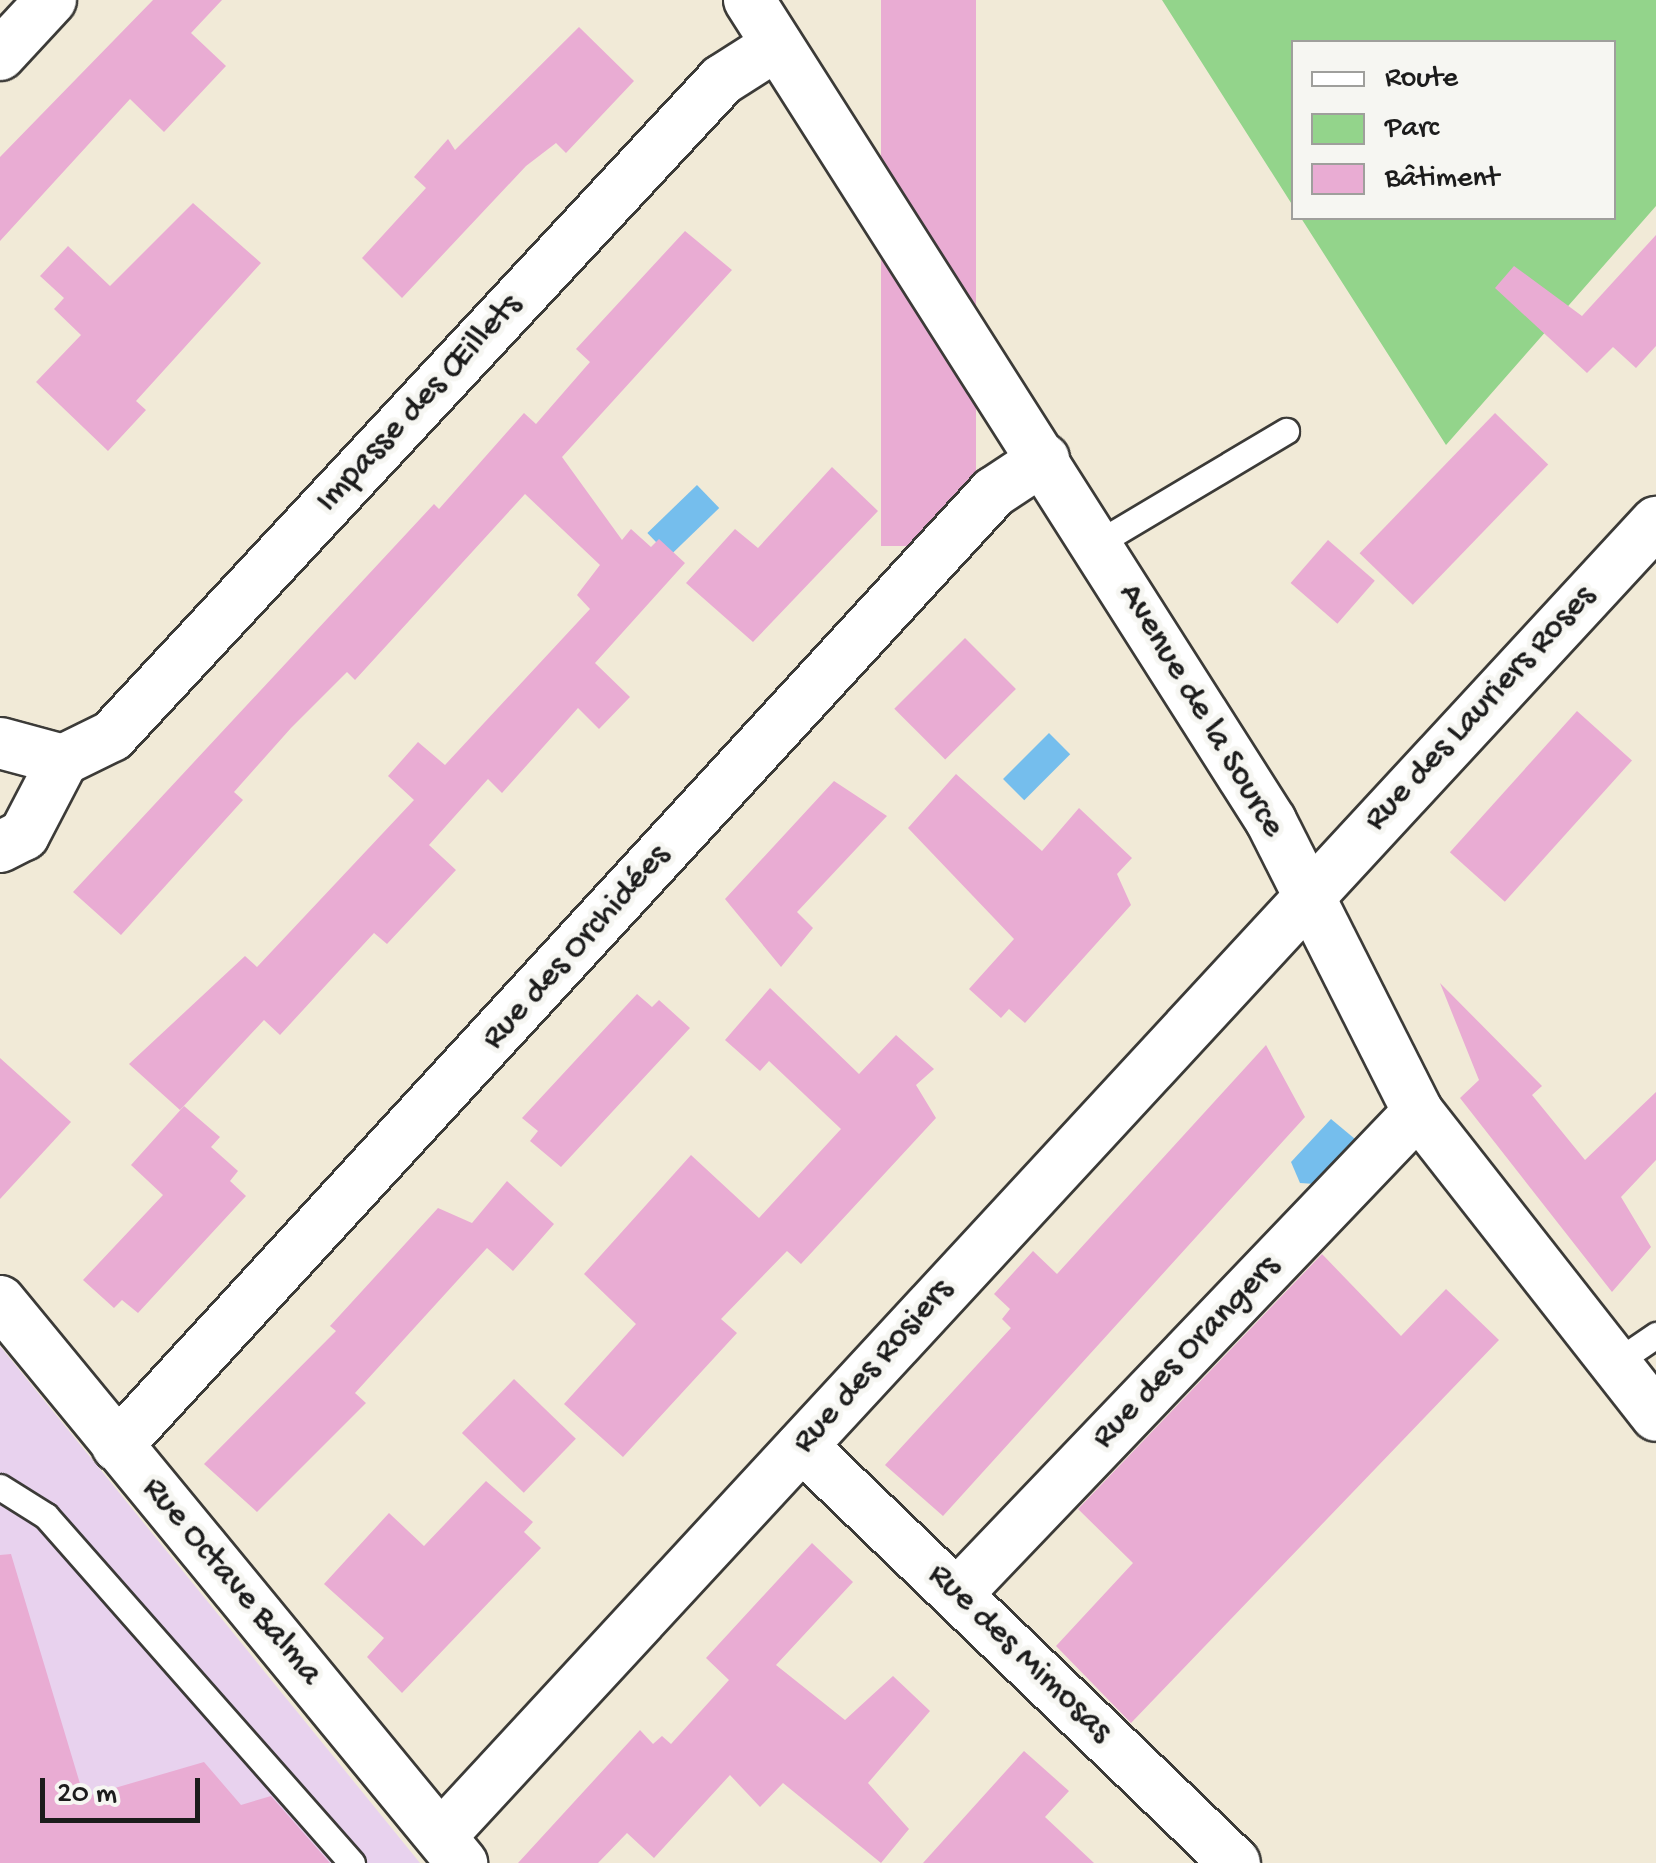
<!DOCTYPE html>
<html>
<head>
<meta charset="utf-8">
<style>
  body { margin:0 }
  #map { position:relative; width:1656px; height:1863px; overflow:hidden; background:#f1ead7; font-family:"Gochi Hand",sans-serif }
  div>[style] { position:absolute }
  .built>* { inset:0; background:#e8d2ee }
  .green>* { inset:0; background:#93d48b }
  .water>* { inset:0; background:#75beed; transform-origin:0 0 }
  .building>* { inset:0; background:#e9acd3; transform-origin:0 0 }
  .roads { filter:drop-shadow(2px 0 #3c3b38) drop-shadow(-2px 0 #3c3b38) drop-shadow(0 2px #3c3b38) drop-shadow(0 -2px #3c3b38) }
  .lane>* { height:25px; margin:-12.5px; padding:0 12.5px; transform-origin:12.5px; border-radius:12.5px; background:#fff }
  .street>* { height:50px; margin:-25px; padding:0 25px; transform-origin:25px; border-radius:25px; background:#fff }
  span { translate:-50% -50%; white-space:nowrap; text-align:center; line-height:1.15; -webkit-text-stroke:10px #f6f6f2; paint-order:stroke }
  .street-label { font-size:35px; color:#1c1c1c }
  .legend { position:absolute; left:1291px; top:40px; width:325px; height:180px; box-sizing:border-box; background:#f6f6f2; border:2px solid #9f9f9c; margin:0; padding:12px 18px; list-style:none; font-size:30px; color:#1c1c1c }
  .legend li { display:flex; align-items:center; gap:20px; height:50px }
  .legend b { width:50px; border:2px solid #9f9f9c }
  .scale { position:absolute; left:40px; top:1778px; width:160px; height:45px; box-sizing:border-box; border:5px solid #1c1c1c; border-top:0; padding-left:12px; font-size:30px; line-height:35px; white-space:nowrap; color:#1c1c1c; -webkit-text-stroke:8px #f6f6f2; paint-order:stroke }
</style>
</head>
<body>
<div id="map">
  <div class="built">
    <div style="clip-path:polygon(0 1346px,420px 1863px,0 1863px)"></div>
  </div>
  <div class="green">
    <div style="clip-path:polygon(1162px 0,1656px 0,1656px 206px,1446px 445px,1301px 218px,1614px 218px,1614px 42px,1294px 42px,1293px 206px)"></div>
  </div>
  <div class="water">
    <div style="left:697px;top:485px;width:32px;height:69px;rotate:46deg"></div>
    <div style="left:1049px;top:733px;width:30px;height:65px;rotate:45deg"></div>
    <div style="clip-path:polygon(1331px 1119px,1355px 1139px,1315px 1184px,1300px 1183px,1291px 1162px)"></div>
  </div>
  <div class="building">
    <div style="clip-path:polygon(153px 0,222px 0,191px 33px,226px 66px,164px 132px,130px 99px,0 241px,0 157px)"></div>
    <div style="left:881px;top:0;width:95px;height:546px"></div>
    <div style="clip-path:polygon(579px 27px,634px 81px,566px 153px,556px 143px,526px 166px,402px 298px,362px 258px,426px 188px,414px 177px,448px 139px,455px 150px)"></div>
    <div style="clip-path:polygon(193px 203px,261px 263px,136px 401px,146px 410px,108px 451px,36px 382px,81px 335px,54px 309px,64px 298px,40px 276px,68px 246px,110px 286px)"></div>
    <div style="clip-path:polygon(685px 231px,732px 270px,562px 457px,622px 540px,631px 529px,651px 547px,659px 539px,685px 563px,595px 663px,630px 697px,599px 729px,578px 708px,502px 793px,488px 779px,429px 845px,456px 870px,387px 944px,374px 933px,280px 1035px,264px 1020px,180px 1110px,129px 1064px,245px 956px,257px 967px,414px 800px,388px 776px,418px 742px,445px 765px,590px 609px,577px 595px,600px 565px,525px 494px,355px 680px,347px 672px,291px 728px,234px 792px,243px 800px,121px 935px,73px 892px,434px 504px,439px 509px,524px 413px,536px 424px,590px 362px,576px 349px)"></div>
    <div style="clip-path:polygon(1656px 235px,1656px 346px,1636px 368px,1613px 347px,1587px 373px,1495px 288px,1514px 266px,1582px 316px)"></div>
    <div style="left:1495px;top:413px;width:74px;height:195px;rotate:44deg"></div>
    <div style="clip-path:polygon(832px 467px,878px 511px,753px 642px,686px 583px,735px 529px,758px 548px)"></div>
    <div style="left:1328px;top:540px;width:62px;height:57px;rotate:41deg"></div>
    <div style="left:965px;top:638px;width:72px;height:100px;rotate:45deg"></div>
    <div style="left:1577px;top:711px;width:74px;height:190px;rotate:42deg"></div>
    <div style="clip-path:polygon(956px 774px,1042px 851px,1079px 808px,1132px 858px,1117px 874px,1131px 905px,1025px 1023px,1009px 1009px,1001px 1018px,969px 989px,1014px 939px,908px 828px)"></div>
    <div style="clip-path:polygon(834px 781px,887px 816px,797px 912px,813px 928px,781px 967px,725px 899px)"></div>
    <div style="clip-path:polygon(1440px 983px,1542px 1086px,1532px 1095px,1585px 1160px,1656px 1092px,1656px 1160px,1621px 1197px,1651px 1247px,1612px 1292px,1460px 1098px,1479px 1080px)"></div>
    <div style="clip-path:polygon(770px 988px,859px 1074px,896px 1035px,934px 1069px,916px 1085px,936px 1118px,801px 1264px,787px 1251px,721px 1319px,737px 1333px,623px 1457px,564px 1404px,636px 1324px,584px 1274px,691px 1155px,759px 1218px,841px 1129px,769px 1061px,760px 1071px,725px 1040px)"></div>
    <div style="clip-path:polygon(637px 994px,652px 1007px,659px 1000px,690px 1028px,561px 1167px,530px 1141px,538px 1131px,522px 1118px)"></div>
    <div style="clip-path:polygon(1266px 1045px,1305px 1117px,943px 1516px,885px 1465px,1011px 1328px,1002px 1319px,1010px 1309px,994px 1294px,1033px 1251px,1057px 1274px)"></div>
    <div style="clip-path:polygon(0 1058px,71px 1122px,0 1199px)"></div>
    <div style="clip-path:polygon(184px 1106px,220px 1137px,211px 1147px,238px 1171px,230px 1181px,246px 1196px,138px 1313px,122px 1300px,114px 1308px,83px 1280px,163px 1195px,131px 1165px)"></div>
    <div style="clip-path:polygon(507px 1181px,554px 1224px,513px 1271px,487px 1248px,355px 1393px,366px 1403px,257px 1512px,204px 1464px,336px 1331px,330px 1326px,438px 1208px,472px 1223px)"></div>
    <div style="clip-path:polygon(1322px 1254px,1401px 1336px,1446px 1289px,1499px 1340px,1131px 1723px,1056px 1646px,1133px 1563px,1078px 1509px)"></div>
    <div style="left:514px;top:1379px;width:86px;height:75px;rotate:44deg"></div>
    <div style="clip-path:polygon(486px 1481px,533px 1522px,524px 1532px,541px 1548px,402px 1693px,367px 1657px,384px 1638px,324px 1584px,389px 1513px,424px 1546px)"></div>
    <div style="clip-path:polygon(812px 1543px,853px 1582px,776px 1665px,845px 1720px,893px 1676px,930px 1711px,868px 1783px,909px 1829px,881px 1863px,783px 1783px,760px 1807px,730px 1775px,654px 1858px,627px 1833px,598px 1863px,518px 1863px,640px 1730px,653px 1744px,662px 1736px,671px 1744px,729px 1680px,706px 1658px)"></div>
    <div style="clip-path:polygon(11px 1554px,84px 1797px,204px 1762px,241px 1805px,271px 1796px,330px 1863px,0 1863px,0 1555px)"></div>
    <div style="clip-path:polygon(1024px 1751px,1069px 1791px,1045px 1817px,1094px 1863px,923px 1863px)"></div>
  </div>
  <div class="roads">
    <div class="lane">
      <div style="left:1098px;top:543px;width:219px;rotate:-30.8deg"></div>
      <div style="left:1615px;top:1363px;width:50px;rotate:-34.3deg"></div>
      <div style="left:0;top:1487px;width:54px;rotate:32.2deg"></div>
      <div style="left:46px;top:1516px;width:463px;rotate:48.6deg"></div>
    </div>
    <div class="street">
      <div style="left:749px;top:0;width:973px;rotate:57.55deg"></div>
      <div style="left:1271px;top:821px;width:326px;rotate:63.2deg"></div>
      <div style="left:1418px;top:1112px;width:386px;rotate:51.9deg"></div>
      <div style="left:0;top:55px;width:75px;rotate:-47.2deg"></div>
      <div style="left:0;top:743px;width:65px;rotate:15.1deg"></div>
      <div style="left:63px;top:760px;width:55px;rotate:-26.1deg"></div>
      <div style="left:112px;top:736px;width:896px;rotate:-47.08deg"></div>
      <div style="left:722px;top:80px;width:65px;rotate:-32.5deg"></div>
      <div style="left:0;top:847px;width:27px;rotate:-27deg"></div>
      <div style="left:24px;top:835px;width:85px;rotate:-62.5deg"></div>
      <div style="left:0;top:1301px;width:728px;rotate:50.58deg"></div>
      <div style="left:117px;top:1446px;width:1296px;rotate:-47.41deg"></div>
      <div style="left:994px;top:492px;width:60px;rotate:-33.4deg"></div>
      <div style="left:802px;top:1446px;width:601px;rotate:43.92deg"></div>
      <div style="left:957px;top:1594px;width:667px;rotate:-46.28deg"></div>
      <div style="left:441px;top:1836px;width:1790px;rotate:-47.24deg"></div>
    </div>
  </div>
  <div class="street-label">
    <span style="left:420px;top:404px;rotate:-47deg">Impasse des Œillets</span>
    <span style="left:1481px;top:709px;rotate:-47deg">Rue des Lauriers Roses</span>
    <span style="left:1200px;top:711px;rotate:59deg">Avenue de la Source</span>
    <span style="left:577px;top:948px;rotate:-48deg">Rue des Orchidées</span>
    <span style="left:1187px;top:1353px;rotate:-46deg">Rue des Orangers</span>
    <span style="left:874px;top:1367px;rotate:-48deg">Rue des Rosiers</span>
    <span style="left:231px;top:1582px;rotate:50deg">Rue Octave Balma</span>
    <span style="left:1019px;top:1654px;rotate:44deg">Rue des Mimosas</span>
  </div>
  <ul class="legend">
  <li><b style="height:12px;background:#fff"></b>Route</li>
  <li><b style="height:28px;background:#93d48b"></b>Parc</li>
  <li><b style="height:28px;background:#e9acd3"></b>Bâtiment</li>
  </ul>
  <div class="scale">20 m</div>
</div>
</body>
</html>
